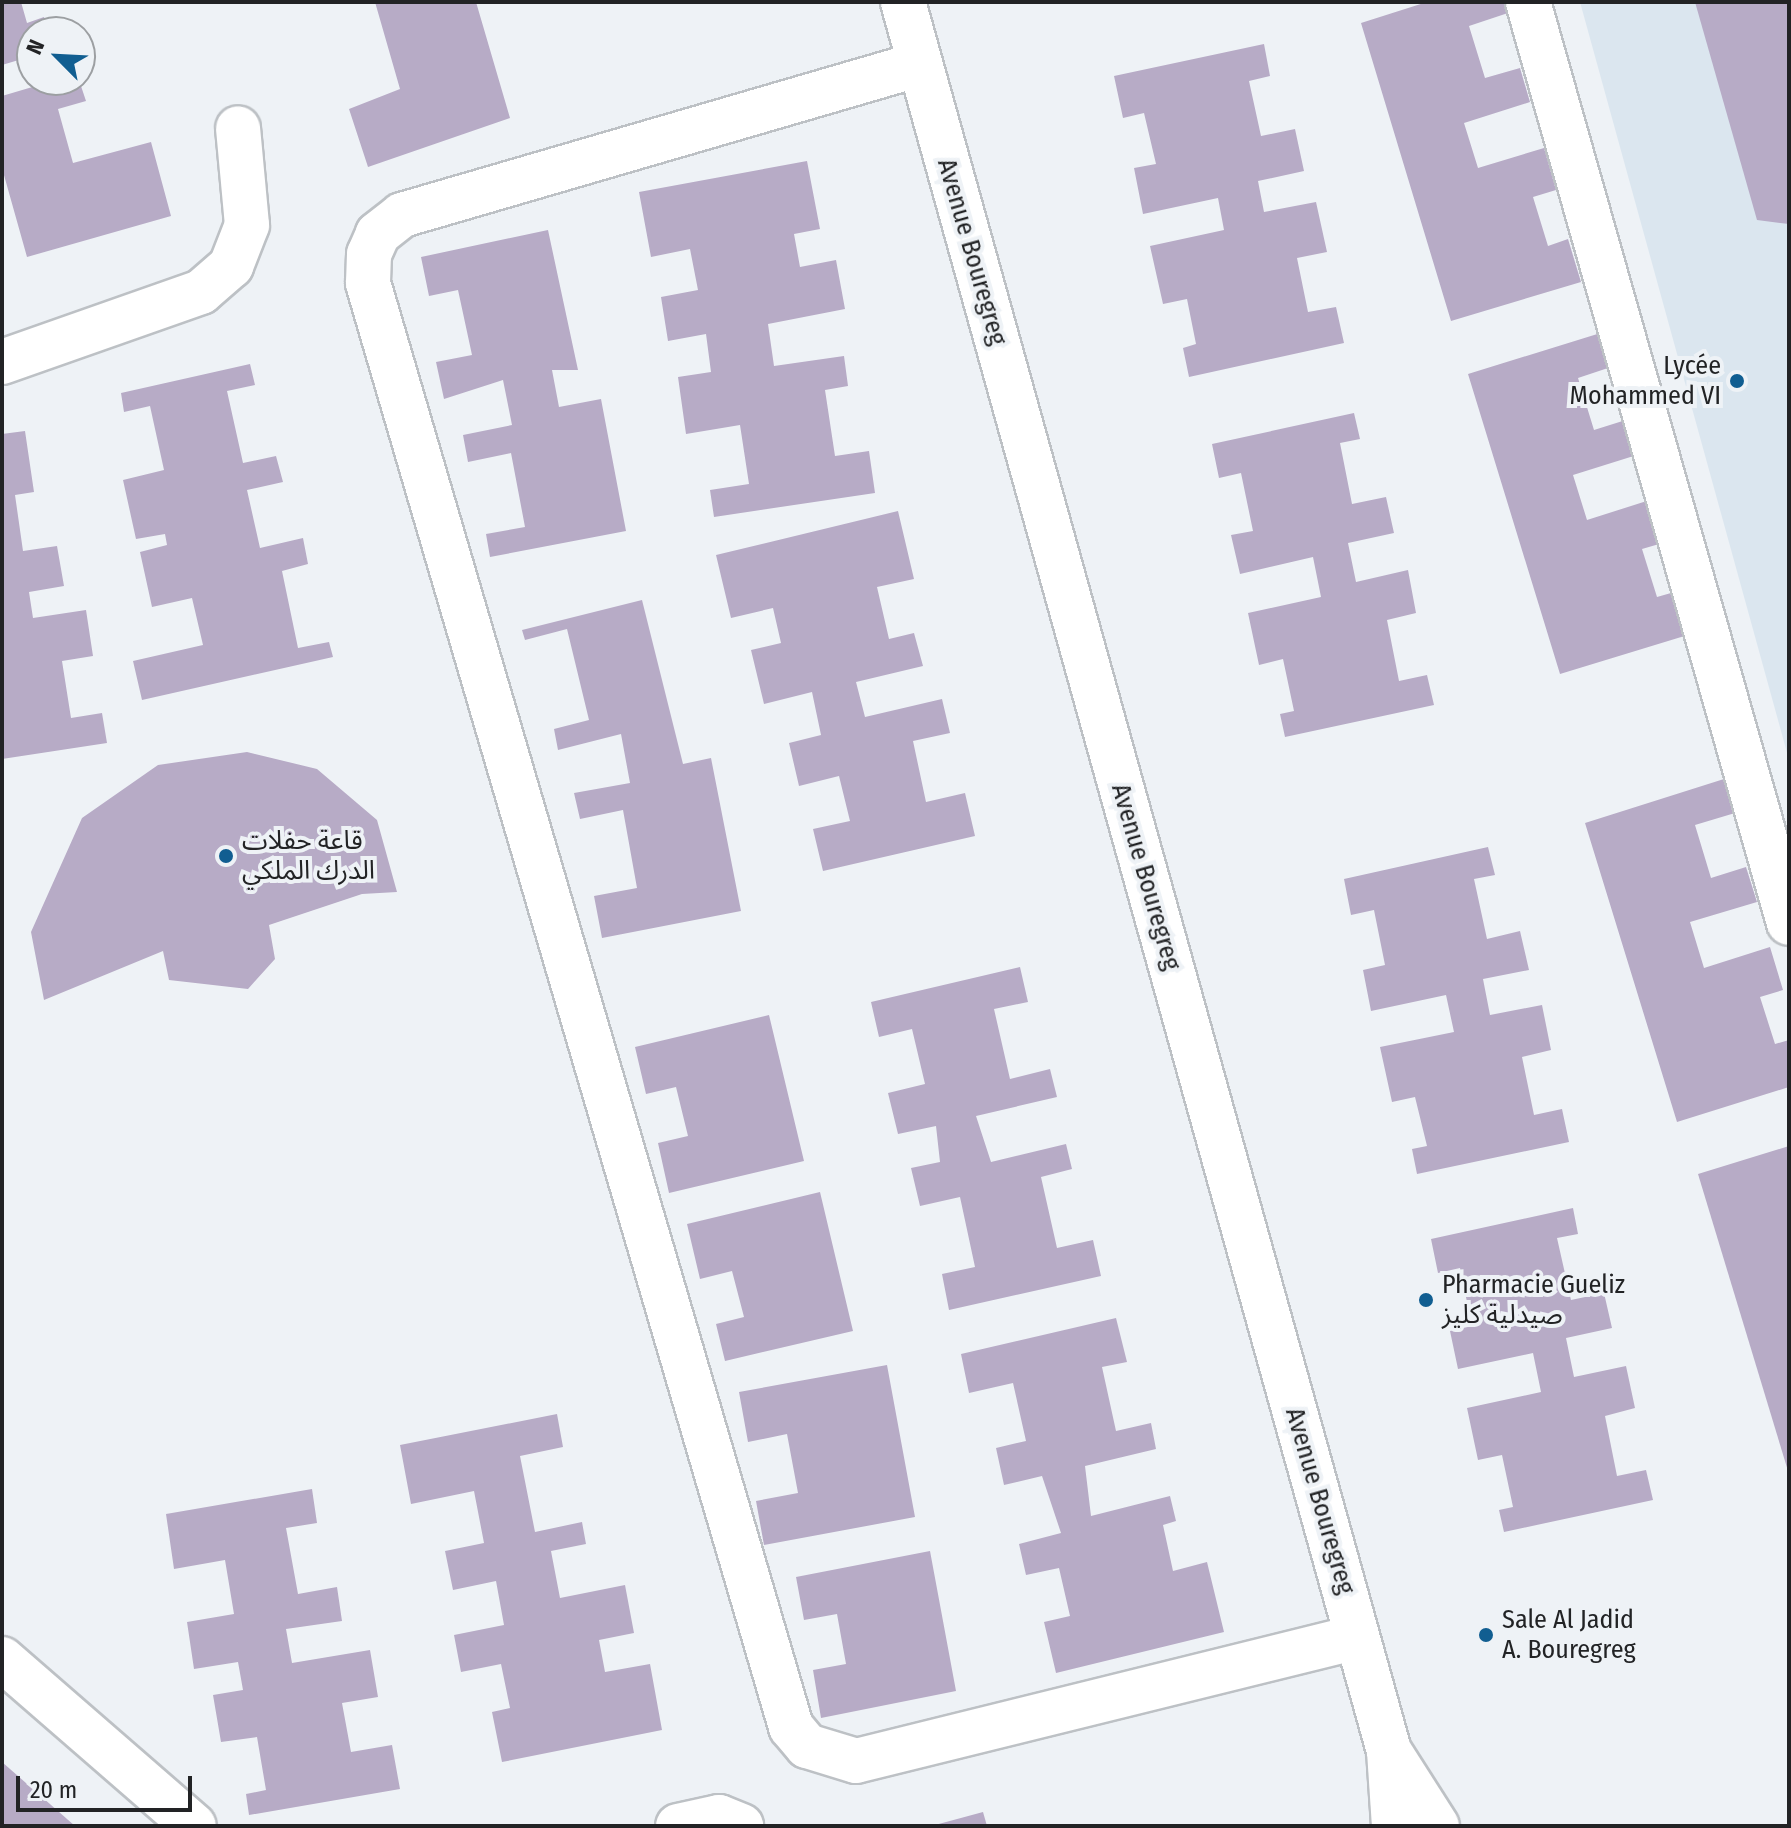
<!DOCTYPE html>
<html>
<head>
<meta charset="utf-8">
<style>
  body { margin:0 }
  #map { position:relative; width:1791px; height:1828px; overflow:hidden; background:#eef2f6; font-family:"Fira Sans Condensed","Noto Sans Arabic",sans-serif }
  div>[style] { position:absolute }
  .built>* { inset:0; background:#dbe6ef }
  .building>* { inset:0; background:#b7abc6 }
  .roads { filter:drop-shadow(2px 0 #bdc1c5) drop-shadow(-2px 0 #bdc1c5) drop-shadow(0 2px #bdc1c5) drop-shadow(0 -2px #bdc1c5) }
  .minor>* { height:44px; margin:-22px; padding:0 22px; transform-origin:22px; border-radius:22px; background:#fff }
  .dots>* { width:22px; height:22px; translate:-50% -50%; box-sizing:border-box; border:4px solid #eef2f6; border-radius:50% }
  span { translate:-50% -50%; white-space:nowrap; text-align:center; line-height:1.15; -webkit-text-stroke:8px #eef2f6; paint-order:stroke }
  .street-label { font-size:26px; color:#222325 }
  .poi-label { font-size:26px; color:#222325 }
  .right { translate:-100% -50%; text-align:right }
  .left { translate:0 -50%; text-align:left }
  .frame { position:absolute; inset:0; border:4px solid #222325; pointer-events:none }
  .north { position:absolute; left:16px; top:16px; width:80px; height:80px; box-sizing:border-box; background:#eef2f6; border:2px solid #9c9fa2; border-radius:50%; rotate:294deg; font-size:22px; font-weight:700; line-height:32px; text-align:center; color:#222325 }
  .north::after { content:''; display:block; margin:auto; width:28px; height:36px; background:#115e91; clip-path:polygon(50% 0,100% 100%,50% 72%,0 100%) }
  .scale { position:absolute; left:16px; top:1776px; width:176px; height:36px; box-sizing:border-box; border:4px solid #222325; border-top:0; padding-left:10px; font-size:24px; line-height:28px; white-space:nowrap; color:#222325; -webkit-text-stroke:6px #eef2f6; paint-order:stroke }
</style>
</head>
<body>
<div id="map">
  <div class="built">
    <div style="clip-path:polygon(1580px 2px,1789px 2px,1789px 760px)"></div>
  </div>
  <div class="building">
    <div style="clip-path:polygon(2px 2px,21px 2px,27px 23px,44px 17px,48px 32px,32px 32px,32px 56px,2px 65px)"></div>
    <div style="clip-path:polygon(375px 2px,476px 2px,510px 118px,368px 167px,349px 109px,400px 89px)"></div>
    <div style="clip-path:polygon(1427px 2px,1505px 2px,1508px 13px,1469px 26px,1485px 78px,1520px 68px,1530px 102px,1464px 123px,1478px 168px,1544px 148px,1556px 190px,1533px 197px,1548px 246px,1568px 239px,1581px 282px,1451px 321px,1361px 23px)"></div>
    <div style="clip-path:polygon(1695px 2px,1789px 2px,1789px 224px,1757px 220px)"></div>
    <div style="clip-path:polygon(1264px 44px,1270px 76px,1249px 81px,1261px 136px,1295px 129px,1304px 171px,1258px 181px,1264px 212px,1316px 202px,1327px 252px,1297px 258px,1308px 312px,1336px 307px,1344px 343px,1189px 377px,1183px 348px,1196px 344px,1187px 299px,1163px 304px,1150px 246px,1224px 230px,1218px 198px,1143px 214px,1134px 168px,1156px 164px,1144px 113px,1123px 118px,1114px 76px)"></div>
    <div style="clip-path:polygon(56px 80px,79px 80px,86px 101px,58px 109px,73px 163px,151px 142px,171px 216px,27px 257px,2px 168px,2px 96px)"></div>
    <div style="clip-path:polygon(807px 161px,820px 229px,794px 234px,800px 267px,836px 260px,845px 309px,768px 324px,774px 366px,844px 356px,848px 386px,825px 390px,835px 456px,869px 451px,875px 493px,714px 517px,710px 490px,749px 484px,740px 425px,686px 434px,678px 377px,711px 372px,706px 334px,668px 341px,661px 297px,698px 290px,690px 249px,651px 257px,639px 192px)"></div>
    <div style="clip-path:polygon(548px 230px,578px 370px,552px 370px,559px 407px,601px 399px,626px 531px,490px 557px,486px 534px,525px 527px,511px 453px,468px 462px,463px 435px,512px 425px,503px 380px,444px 399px,436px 362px,472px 355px,458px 290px,429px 296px,421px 257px)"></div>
    <div style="clip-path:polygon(1607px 331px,1617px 365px,1578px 378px,1594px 430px,1629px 419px,1640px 454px,1573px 475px,1587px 520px,1653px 499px,1666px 542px,1642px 549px,1657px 597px,1678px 591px,1691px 634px,1560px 674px,1468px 374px)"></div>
    <div style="clip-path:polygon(250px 364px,255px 385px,227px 391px,243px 463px,276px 456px,283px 482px,247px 490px,260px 548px,303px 538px,308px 564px,282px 571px,298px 648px,329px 642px,333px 657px,142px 700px,133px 661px,203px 645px,192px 598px,152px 607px,140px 552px,167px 545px,165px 534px,136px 539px,123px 480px,164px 470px,150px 406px,124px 412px,121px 393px)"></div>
    <div style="clip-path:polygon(1354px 413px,1360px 439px,1340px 443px,1352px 504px,1386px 497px,1394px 533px,1348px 543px,1356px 582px,1408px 570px,1416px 613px,1387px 620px,1399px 681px,1427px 675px,1434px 705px,1285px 737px,1280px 714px,1294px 711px,1283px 659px,1259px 665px,1248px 613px,1321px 597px,1313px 557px,1240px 574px,1231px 535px,1253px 531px,1241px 473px,1219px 478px,1212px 444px)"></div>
    <div style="clip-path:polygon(25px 431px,34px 492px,15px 495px,23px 551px,57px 546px,64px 586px,29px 592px,33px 618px,86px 610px,93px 656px,62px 661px,71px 718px,102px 713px,107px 743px,2px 759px,2px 434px)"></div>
    <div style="clip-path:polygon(898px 511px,914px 579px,877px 587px,889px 639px,914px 633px,923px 666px,856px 682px,865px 717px,942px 699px,950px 733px,913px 741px,926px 802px,965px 793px,975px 836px,823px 871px,813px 829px,850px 821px,839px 776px,799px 786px,789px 743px,821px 735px,812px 692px,764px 704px,751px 650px,781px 643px,773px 608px,731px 618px,716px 555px)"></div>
    <div style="clip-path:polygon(642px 600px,683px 764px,711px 758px,741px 911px,602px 938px,594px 896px,637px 888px,623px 810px,580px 819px,574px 793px,630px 783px,621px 734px,558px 750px,554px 729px,589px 720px,567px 629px,525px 640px,522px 630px)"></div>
    <div style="clip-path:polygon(247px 752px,317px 769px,377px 820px,397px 892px,362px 894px,269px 925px,275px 959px,248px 989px,169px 980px,163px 951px,44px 1000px,31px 932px,82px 818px,158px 765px)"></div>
    <div style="clip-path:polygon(1724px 779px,1735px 813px,1695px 825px,1711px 878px,1746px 867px,1757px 902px,1690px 922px,1704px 968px,1770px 947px,1783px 990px,1760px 997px,1775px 1044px,1789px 1040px,1789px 1087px,1677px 1122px,1585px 823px)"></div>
    <div style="clip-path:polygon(1488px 847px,1495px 875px,1474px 879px,1487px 939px,1520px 931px,1529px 970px,1483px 979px,1490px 1015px,1542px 1005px,1551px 1050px,1522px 1057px,1534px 1115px,1562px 1109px,1569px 1142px,1417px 1174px,1412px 1149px,1427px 1146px,1415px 1097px,1392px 1102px,1380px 1047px,1454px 1032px,1446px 995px,1371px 1011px,1363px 970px,1385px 965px,1374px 910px,1351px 915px,1344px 879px)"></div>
    <div style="clip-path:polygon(1020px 967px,1028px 1002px,994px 1009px,1010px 1079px,1050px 1069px,1057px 1097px,976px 1116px,991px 1162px,1066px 1144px,1072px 1169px,1041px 1177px,1057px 1248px,1093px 1240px,1101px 1276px,949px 1310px,942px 1274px,975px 1267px,960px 1197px,920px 1206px,911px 1168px,940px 1162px,936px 1126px,898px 1134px,888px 1093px,925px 1084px,912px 1029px,879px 1037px,871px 1002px)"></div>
    <div style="clip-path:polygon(769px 1015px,804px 1161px,669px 1193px,658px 1143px,688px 1136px,676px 1087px,646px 1094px,635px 1047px)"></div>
    <div style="clip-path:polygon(1789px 1146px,1789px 1471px,1788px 1471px,1698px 1174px)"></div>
    <div style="clip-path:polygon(820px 1192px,853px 1331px,725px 1361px,716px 1324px,744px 1317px,732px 1271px,700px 1279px,687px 1224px)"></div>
    <div style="clip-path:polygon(1573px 1208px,1578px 1234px,1557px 1238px,1571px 1300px,1604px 1293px,1612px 1328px,1566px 1338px,1574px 1377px,1626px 1366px,1635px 1408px,1605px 1416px,1617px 1476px,1646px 1470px,1653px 1500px,1504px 1532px,1499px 1510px,1513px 1507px,1502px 1455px,1478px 1460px,1467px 1408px,1541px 1392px,1533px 1353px,1458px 1369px,1450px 1331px,1472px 1326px,1460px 1268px,1438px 1273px,1431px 1239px)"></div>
    <div style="clip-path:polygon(1116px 1318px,1127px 1362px,1102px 1367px,1116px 1431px,1151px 1423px,1156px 1449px,1085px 1466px,1091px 1516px,1170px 1496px,1176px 1521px,1163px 1525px,1173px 1571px,1207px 1562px,1224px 1632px,1056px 1673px,1044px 1622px,1070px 1616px,1059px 1568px,1026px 1575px,1019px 1544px,1061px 1533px,1042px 1476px,1004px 1485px,996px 1448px,1026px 1441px,1013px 1383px,969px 1393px,961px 1354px)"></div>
    <div style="clip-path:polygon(887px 1365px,915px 1517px,764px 1545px,756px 1501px,798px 1493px,787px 1434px,748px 1442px,739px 1392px)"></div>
    <div style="clip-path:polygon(557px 1414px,563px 1447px,520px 1456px,535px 1532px,582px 1522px,586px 1544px,551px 1551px,560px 1598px,625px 1585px,634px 1633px,599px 1640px,605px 1672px,650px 1664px,662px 1730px,502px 1762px,492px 1712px,510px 1708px,501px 1664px,461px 1672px,454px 1635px,504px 1625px,496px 1581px,453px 1590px,445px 1551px,484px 1543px,474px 1491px,411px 1504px,400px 1445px)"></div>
    <div style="clip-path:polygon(312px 1489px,317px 1523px,286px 1528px,298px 1594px,337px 1587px,342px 1621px,286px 1629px,292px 1663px,370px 1650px,378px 1697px,342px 1703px,351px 1752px,392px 1745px,400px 1789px,249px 1815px,246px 1794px,266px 1790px,257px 1737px,221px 1742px,213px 1695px,243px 1690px,238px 1662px,194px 1669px,187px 1622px,234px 1614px,225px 1560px,174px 1569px,166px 1514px)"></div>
    <div style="clip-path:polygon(930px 1551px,956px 1691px,821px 1718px,813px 1670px,846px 1664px,837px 1614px,804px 1620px,796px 1577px)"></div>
    <div style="clip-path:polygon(2px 1762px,75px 1826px,2px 1826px)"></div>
    <div style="clip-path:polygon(983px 1812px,987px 1826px,935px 1826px,935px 1825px)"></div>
  </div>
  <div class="roads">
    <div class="minor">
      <div style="left:903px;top:2px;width:1815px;rotate:74.47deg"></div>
      <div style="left:1389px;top:1751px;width:75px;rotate:86.2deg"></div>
      <div style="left:1528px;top:2px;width:957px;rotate:74.18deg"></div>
      <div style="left:920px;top:64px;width:540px;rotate:163.75deg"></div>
      <div style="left:402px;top:215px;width:31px;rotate:142deg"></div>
      <div style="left:378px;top:234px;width:22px;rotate:114deg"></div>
      <div style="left:369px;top:254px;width:29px;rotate:92deg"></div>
      <div style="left:368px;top:283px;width:1505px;rotate:73.67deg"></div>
      <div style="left:791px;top:1727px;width:25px;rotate:50deg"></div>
      <div style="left:807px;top:1746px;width:51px;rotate:17deg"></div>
      <div style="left:856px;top:1761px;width:516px;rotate:-13.9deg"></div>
      <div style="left:2px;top:362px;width:211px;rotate:-19.4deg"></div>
      <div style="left:201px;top:292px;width:40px;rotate:-41deg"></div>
      <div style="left:231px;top:266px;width:44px;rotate:-68.7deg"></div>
      <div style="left:247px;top:225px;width:97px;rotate:-95.3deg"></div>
      <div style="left:2px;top:1659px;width:254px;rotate:41deg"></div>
      <div style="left:1389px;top:1751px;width:89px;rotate:57.4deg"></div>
      <div style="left:678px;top:1826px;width:42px;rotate:-12.4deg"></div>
      <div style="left:719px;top:1817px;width:24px;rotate:22deg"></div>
    </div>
  </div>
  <div class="dots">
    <div style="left:1737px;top:381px;background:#115e91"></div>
    <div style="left:226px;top:856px;background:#115e91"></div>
    <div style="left:1426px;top:1300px;background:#115e91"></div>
    <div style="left:1486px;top:1635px;background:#115e91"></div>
  </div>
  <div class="street-label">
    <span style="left:972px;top:252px;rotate:74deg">Avenue Bouregreg</span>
    <span style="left:1146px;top:877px;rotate:74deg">Avenue Bouregreg</span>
    <span style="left:1320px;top:1501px;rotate:74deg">Avenue Bouregreg</span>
  </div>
  <div class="poi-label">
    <span class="right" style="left:1721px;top:381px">Lycée<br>Mohammed VI</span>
    <span class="left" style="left:242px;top:856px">قاعة حفلات<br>الدرك الملكي</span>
    <span class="left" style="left:1442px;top:1300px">Pharmacie Gueliz<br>صيدلية كليز</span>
    <span class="left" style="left:1502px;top:1635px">Sale Al Jadid<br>A. Bouregreg</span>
  </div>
  <div class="frame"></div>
  <div class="north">N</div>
  <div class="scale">20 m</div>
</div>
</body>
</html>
